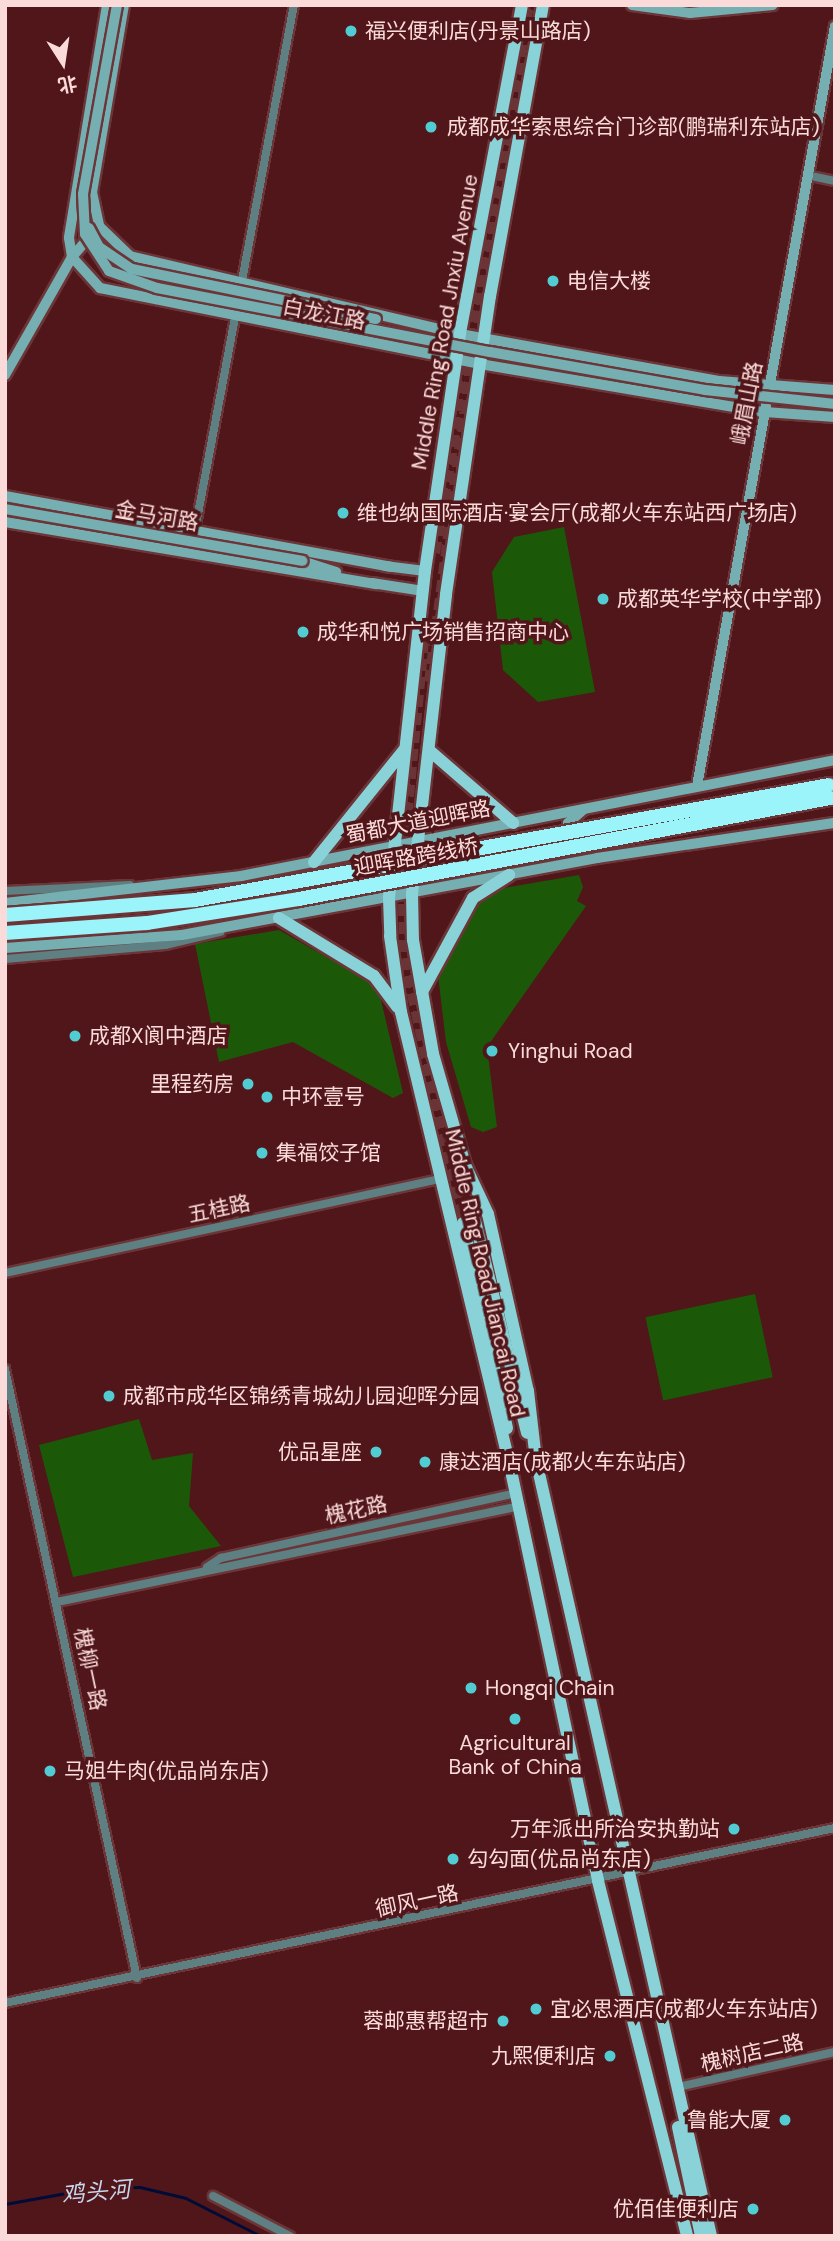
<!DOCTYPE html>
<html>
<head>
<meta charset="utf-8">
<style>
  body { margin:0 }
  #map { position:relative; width:840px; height:2241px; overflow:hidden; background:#51161a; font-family:"DM Sans","Noto Sans SC",sans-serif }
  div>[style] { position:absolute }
  .green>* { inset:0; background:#1b5909; transform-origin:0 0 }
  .stream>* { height:2.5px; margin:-1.25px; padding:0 1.25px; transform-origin:1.25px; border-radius:1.25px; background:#000c38 }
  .primary-tunnel>* { height:12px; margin-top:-6px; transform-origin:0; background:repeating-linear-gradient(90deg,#6a3437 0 12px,transparent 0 18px) }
  .roads { filter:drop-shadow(2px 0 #6c3639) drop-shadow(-2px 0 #6c3639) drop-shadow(0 2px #6c3639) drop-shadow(0 -2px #6c3639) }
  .street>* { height:8px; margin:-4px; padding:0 4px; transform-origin:4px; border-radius:4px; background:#5e8082 }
  .secondary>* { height:10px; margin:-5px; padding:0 5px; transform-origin:5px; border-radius:5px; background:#76afb2 }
  .primary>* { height:12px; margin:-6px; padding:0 6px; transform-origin:6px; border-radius:6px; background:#89d3d8 }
  .bridges { filter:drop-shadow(2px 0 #6c3639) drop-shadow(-2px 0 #6c3639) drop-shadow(0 2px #6c3639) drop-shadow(0 -2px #6c3639) }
  .secondary-bridge>* { height:10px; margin:-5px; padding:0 5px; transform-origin:5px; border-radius:5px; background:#76afb2 }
  .highway-bridge>* { height:14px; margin:-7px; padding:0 7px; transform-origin:7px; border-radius:7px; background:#9af4f9 }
  .dots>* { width:19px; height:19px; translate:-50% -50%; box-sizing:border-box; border:4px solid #51161a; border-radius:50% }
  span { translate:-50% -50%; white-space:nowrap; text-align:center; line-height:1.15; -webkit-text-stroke:7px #51161a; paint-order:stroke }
  .poi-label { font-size:21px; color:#fadbd9 }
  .left { translate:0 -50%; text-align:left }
  .right { translate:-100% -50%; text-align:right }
  .street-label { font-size:21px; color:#fadbd9 }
  .water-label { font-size:23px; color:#c7d6ed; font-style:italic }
  .frame { position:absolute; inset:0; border:7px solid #fadbd9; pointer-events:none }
  .north { position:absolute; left:28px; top:28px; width:70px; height:70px; -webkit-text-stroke:5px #51161a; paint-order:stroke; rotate:168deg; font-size:19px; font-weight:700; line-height:28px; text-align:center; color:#fadbd9 }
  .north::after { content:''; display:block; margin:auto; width:24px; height:32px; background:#fadbd9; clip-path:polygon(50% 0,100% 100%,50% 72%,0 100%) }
</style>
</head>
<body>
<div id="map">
  <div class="green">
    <div style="clip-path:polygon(564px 527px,595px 692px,538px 702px,503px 670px,492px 572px,514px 537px)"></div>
    <div style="clip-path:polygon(579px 875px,583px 887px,577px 901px,586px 906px,487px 1047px,497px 1127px,483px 1132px,471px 1127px,446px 1042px,438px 975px,479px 900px,492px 890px)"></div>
    <div style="clip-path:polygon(279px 930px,370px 982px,380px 996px,403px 1093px,393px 1098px,293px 1042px,219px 1062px,195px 944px)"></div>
    <div style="left:755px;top:1294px;width:85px;height:112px;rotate:78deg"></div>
    <div style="clip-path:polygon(139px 1419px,152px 1460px,193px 1453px,189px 1506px,221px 1546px,73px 1577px,39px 1445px)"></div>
  </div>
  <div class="stream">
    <div style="left:5px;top:2204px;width:90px;rotate:-10.2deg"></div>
    <div style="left:94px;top:2188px;width:46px;rotate:-1.2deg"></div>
    <div style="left:140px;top:2187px;width:47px;rotate:13.4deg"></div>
    <div style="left:186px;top:2198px;width:84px;rotate:26.9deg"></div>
  </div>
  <div class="primary-tunnel">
    <div style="left:434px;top:553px;width:556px;rotate:-80.27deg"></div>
    <div style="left:423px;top:641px;width:210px;rotate:95.5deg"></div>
    <div style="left:403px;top:850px;width:108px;rotate:88.9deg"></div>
    <div style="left:405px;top:958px;width:271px;rotate:77.7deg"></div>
    <div style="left:430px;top:682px;width:272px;rotate:-82.6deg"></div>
    <div style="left:465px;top:412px;width:286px;rotate:-80.3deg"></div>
    <div style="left:461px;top:1164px;width:59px;rotate:76.2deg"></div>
  </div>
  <div class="roads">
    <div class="street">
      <div style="left:811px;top:176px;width:25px;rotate:12deg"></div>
      <div style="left:194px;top:535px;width:539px;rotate:-79.32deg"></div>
      <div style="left:5px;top:891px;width:125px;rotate:-2.7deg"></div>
      <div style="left:5px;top:959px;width:161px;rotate:-5deg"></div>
      <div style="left:165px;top:945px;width:57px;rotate:-13.3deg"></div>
      <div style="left:5px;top:1273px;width:446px;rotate:-12.2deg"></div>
      <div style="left:5px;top:1369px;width:623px;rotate:77.77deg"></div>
      <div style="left:207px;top:1567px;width:17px;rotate:-33deg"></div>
      <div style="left:221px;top:1558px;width:302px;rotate:-12.4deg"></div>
      <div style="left:57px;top:1602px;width:472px;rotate:-11.7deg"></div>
      <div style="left:5px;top:2003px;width:848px;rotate:-11.91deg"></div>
      <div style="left:678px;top:2087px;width:161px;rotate:-12.6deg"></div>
      <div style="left:213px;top:2196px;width:87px;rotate:27.5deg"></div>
    </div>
    <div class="secondary">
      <div style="left:107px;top:5px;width:236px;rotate:99.3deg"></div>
      <div style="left:69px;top:238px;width:19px;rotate:81deg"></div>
      <div style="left:72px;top:257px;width:42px;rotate:47.9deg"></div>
      <div style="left:100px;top:288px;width:388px;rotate:11.3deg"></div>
      <div style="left:480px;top:364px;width:289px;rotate:9.6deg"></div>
      <div style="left:765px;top:412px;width:70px;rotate:4.1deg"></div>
      <div style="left:124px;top:5px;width:190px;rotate:99.7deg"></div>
      <div style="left:92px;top:192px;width:35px;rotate:78deg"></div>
      <div style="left:99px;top:226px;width:43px;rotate:44.1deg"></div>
      <div style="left:130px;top:256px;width:339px;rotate:13.3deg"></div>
      <div style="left:460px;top:334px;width:263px;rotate:10.3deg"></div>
      <div style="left:719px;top:381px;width:116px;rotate:4.4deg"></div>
      <div style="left:632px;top:5px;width:59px;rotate:7.9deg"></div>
      <div style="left:690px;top:13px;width:83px;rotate:-5.5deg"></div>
      <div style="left:5px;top:375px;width:136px;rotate:-60.4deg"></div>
      <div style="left:72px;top:257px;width:33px;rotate:-49deg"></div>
      <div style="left:5px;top:496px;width:392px;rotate:10.4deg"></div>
      <div style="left:5px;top:522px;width:377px;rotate:9.5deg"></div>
      <div style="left:302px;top:561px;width:36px;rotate:18deg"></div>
      <div style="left:385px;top:566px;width:40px;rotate:7.1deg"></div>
      <div style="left:372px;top:583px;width:52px;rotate:8.9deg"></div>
      <div style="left:697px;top:786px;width:772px;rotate:-79.71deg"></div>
      <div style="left:568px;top:838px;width:15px;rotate:-90deg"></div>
      <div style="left:568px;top:823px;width:21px;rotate:-41deg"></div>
      <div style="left:5px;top:903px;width:238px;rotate:-6.5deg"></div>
      <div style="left:241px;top:876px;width:605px;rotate:-11.05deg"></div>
      <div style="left:5px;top:948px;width:177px;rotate:-4.2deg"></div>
      <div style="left:182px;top:935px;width:422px;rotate:-10.5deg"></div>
      <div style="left:597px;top:858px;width:241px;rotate:-8.4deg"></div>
    </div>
    <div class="primary">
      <div style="left:522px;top:5px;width:335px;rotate:100.7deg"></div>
      <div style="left:460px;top:334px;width:240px;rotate:98.4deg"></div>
      <div style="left:425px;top:571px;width:329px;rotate:96.3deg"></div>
      <div style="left:389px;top:898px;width:38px;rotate:88deg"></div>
      <div style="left:390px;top:936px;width:77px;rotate:81.8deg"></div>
      <div style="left:401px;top:1012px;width:467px;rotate:76.5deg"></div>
      <div style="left:510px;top:1466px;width:424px;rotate:78deg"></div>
      <div style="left:598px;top:1881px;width:366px;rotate:75.9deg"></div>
      <div style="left:543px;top:5px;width:296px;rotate:100.3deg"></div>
      <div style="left:490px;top:296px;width:302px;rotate:98.4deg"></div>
      <div style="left:446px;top:595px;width:301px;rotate:96.5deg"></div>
      <div style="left:412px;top:894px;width:46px;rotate:88.8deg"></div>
      <div style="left:413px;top:940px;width:116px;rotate:80deg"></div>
      <div style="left:433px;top:1054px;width:116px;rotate:73.9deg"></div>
      <div style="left:465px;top:1165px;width:54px;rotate:64.9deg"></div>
      <div style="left:488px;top:1214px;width:181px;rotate:77.3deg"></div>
      <div style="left:528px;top:1391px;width:69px;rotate:83.4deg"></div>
      <div style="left:536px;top:1460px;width:795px;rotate:77.29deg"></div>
      <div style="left:430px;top:751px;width:110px;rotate:40.9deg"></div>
      <div style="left:314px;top:862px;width:144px;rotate:-51.2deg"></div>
      <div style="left:279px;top:918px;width:111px;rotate:31.4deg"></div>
      <div style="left:374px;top:976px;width:39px;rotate:53deg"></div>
      <div style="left:422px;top:992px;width:107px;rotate:-61.5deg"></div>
      <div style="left:473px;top:898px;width:43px;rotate:-32.6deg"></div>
      <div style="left:475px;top:1221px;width:218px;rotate:76.2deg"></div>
      <div style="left:463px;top:1223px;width:210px;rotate:77.9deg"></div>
      <div style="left:678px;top:2127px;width:111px;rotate:78.1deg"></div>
    </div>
  </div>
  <div class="bridges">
    <div class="secondary-bridge">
      <div style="left:117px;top:5px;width:192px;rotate:100.2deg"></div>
      <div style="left:83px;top:194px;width:40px;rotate:87.1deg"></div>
      <div style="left:85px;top:234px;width:44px;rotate:57deg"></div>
      <div style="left:109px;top:271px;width:51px;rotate:19.5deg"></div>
      <div style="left:157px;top:288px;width:339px;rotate:10.9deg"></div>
      <div style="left:490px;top:352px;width:218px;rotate:10deg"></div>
      <div style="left:705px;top:390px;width:131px;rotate:6.1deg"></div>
      <div style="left:89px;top:228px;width:21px;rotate:62deg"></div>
      <div style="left:99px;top:247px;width:40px;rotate:34deg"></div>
      <div style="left:132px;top:269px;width:249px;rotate:11.6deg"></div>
      <div style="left:5px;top:509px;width:302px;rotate:9.9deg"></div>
    </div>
    <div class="highway-bridge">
      <div style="left:5px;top:915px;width:191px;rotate:-4.5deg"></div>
      <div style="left:195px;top:900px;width:644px;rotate:-10.28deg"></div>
      <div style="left:5px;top:933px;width:142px;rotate:-4deg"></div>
      <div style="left:147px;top:923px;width:154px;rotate:-9deg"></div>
      <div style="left:299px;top:899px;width:541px;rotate:-10.77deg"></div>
    </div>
  </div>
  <div class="dots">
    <div style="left:351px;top:31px;background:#51ccd3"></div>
    <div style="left:431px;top:127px;background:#51ccd3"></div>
    <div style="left:553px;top:281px;background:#51ccd3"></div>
    <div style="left:343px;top:513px;background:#51ccd3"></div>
    <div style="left:603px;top:599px;background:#51ccd3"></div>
    <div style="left:303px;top:632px;background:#51ccd3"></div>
    <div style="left:75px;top:1036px;background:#51ccd3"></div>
    <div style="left:492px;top:1051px;background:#51ccd3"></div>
    <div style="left:248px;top:1084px;background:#51ccd3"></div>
    <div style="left:267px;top:1097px;background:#51ccd3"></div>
    <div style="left:262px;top:1153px;background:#51ccd3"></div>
    <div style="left:109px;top:1396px;background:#51ccd3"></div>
    <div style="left:376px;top:1452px;background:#51ccd3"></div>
    <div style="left:425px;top:1462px;background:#51ccd3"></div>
    <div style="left:471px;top:1688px;background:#51ccd3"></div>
    <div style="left:515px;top:1719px;background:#51ccd3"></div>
    <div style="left:50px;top:1771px;background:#51ccd3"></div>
    <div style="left:734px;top:1829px;background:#51ccd3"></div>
    <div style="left:453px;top:1859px;background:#51ccd3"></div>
    <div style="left:536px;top:2009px;background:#51ccd3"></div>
    <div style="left:503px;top:2021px;background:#51ccd3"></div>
    <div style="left:610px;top:2056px;background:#51ccd3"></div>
    <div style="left:785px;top:2120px;background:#51ccd3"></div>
    <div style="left:753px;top:2209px;background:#51ccd3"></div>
  </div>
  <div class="poi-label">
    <span class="left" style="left:365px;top:31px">福兴便利店(丹景山路店)</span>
    <span class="left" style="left:447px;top:127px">成都成华索思综合门诊部(鹏瑞利东站店)</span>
    <span class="left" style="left:567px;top:281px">电信大楼</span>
    <span class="left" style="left:357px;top:513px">维也纳国际酒店·宴会厅(成都火车东站西广场店)</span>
    <span class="left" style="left:617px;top:599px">成都英华学校(中学部)</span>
    <span class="left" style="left:317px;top:632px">成华和悦广场销售招商中心</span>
    <span class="left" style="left:89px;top:1036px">成都X阆中酒店</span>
    <span class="left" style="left:508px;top:1051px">Yinghui Road</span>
    <span class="right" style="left:234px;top:1084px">里程药房</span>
    <span class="left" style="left:281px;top:1097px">中环壹号</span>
    <span class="left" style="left:276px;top:1153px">集福饺子馆</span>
    <span class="left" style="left:123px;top:1396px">成都市成华区锦绣青城幼儿园迎晖分园</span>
    <span class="right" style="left:362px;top:1452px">优品星座</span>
    <span class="left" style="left:439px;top:1462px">康达酒店(成都火车东站店)</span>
    <span class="left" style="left:485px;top:1688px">Hongqi Chain</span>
    <span style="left:515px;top:1755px">Agricultural<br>Bank of China</span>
    <span class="left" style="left:64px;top:1771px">马姐牛肉(优品尚东店)</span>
    <span class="right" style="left:720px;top:1829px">万年派出所治安执勤站</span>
    <span class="left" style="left:467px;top:1859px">勾勾面(优品尚东店)</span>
    <span class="left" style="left:550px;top:2009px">宜必思酒店(成都火车东站店)</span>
    <span class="right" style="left:489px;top:2021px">蓉邮惠帮超市</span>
    <span class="right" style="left:596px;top:2056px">九熙便利店</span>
    <span class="right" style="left:771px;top:2120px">鲁能大厦</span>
    <span class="right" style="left:739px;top:2209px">优佰佳便利店</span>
  </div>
  <div class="street-label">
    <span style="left:324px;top:314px;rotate:11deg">白龙江路</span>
    <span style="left:445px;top:322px;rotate:-80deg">Middle Ring Road Jnxiu Avenue</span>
    <span style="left:747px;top:403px;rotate:-79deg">峨眉山路</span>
    <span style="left:157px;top:516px;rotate:10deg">金马河路</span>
    <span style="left:418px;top:822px;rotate:-11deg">蜀都大道迎晖路</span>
    <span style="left:416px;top:857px;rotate:-10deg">迎晖路跨线桥</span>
    <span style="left:219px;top:1209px;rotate:-12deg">五桂路</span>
    <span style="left:485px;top:1273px;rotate:77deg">Middle Ring Road Jiancai Road</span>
    <span style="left:356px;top:1510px;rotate:-12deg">槐花路</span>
    <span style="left:90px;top:1669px;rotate:78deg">槐柳一路</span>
    <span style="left:417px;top:1901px;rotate:-12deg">御风一路</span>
    <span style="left:752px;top:2053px;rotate:-13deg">槐树店二路</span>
  </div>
  <div class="water-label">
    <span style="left:96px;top:2192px;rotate:-5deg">鸡头河</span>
  </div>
  <div class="frame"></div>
  <div class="north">北</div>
</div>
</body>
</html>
